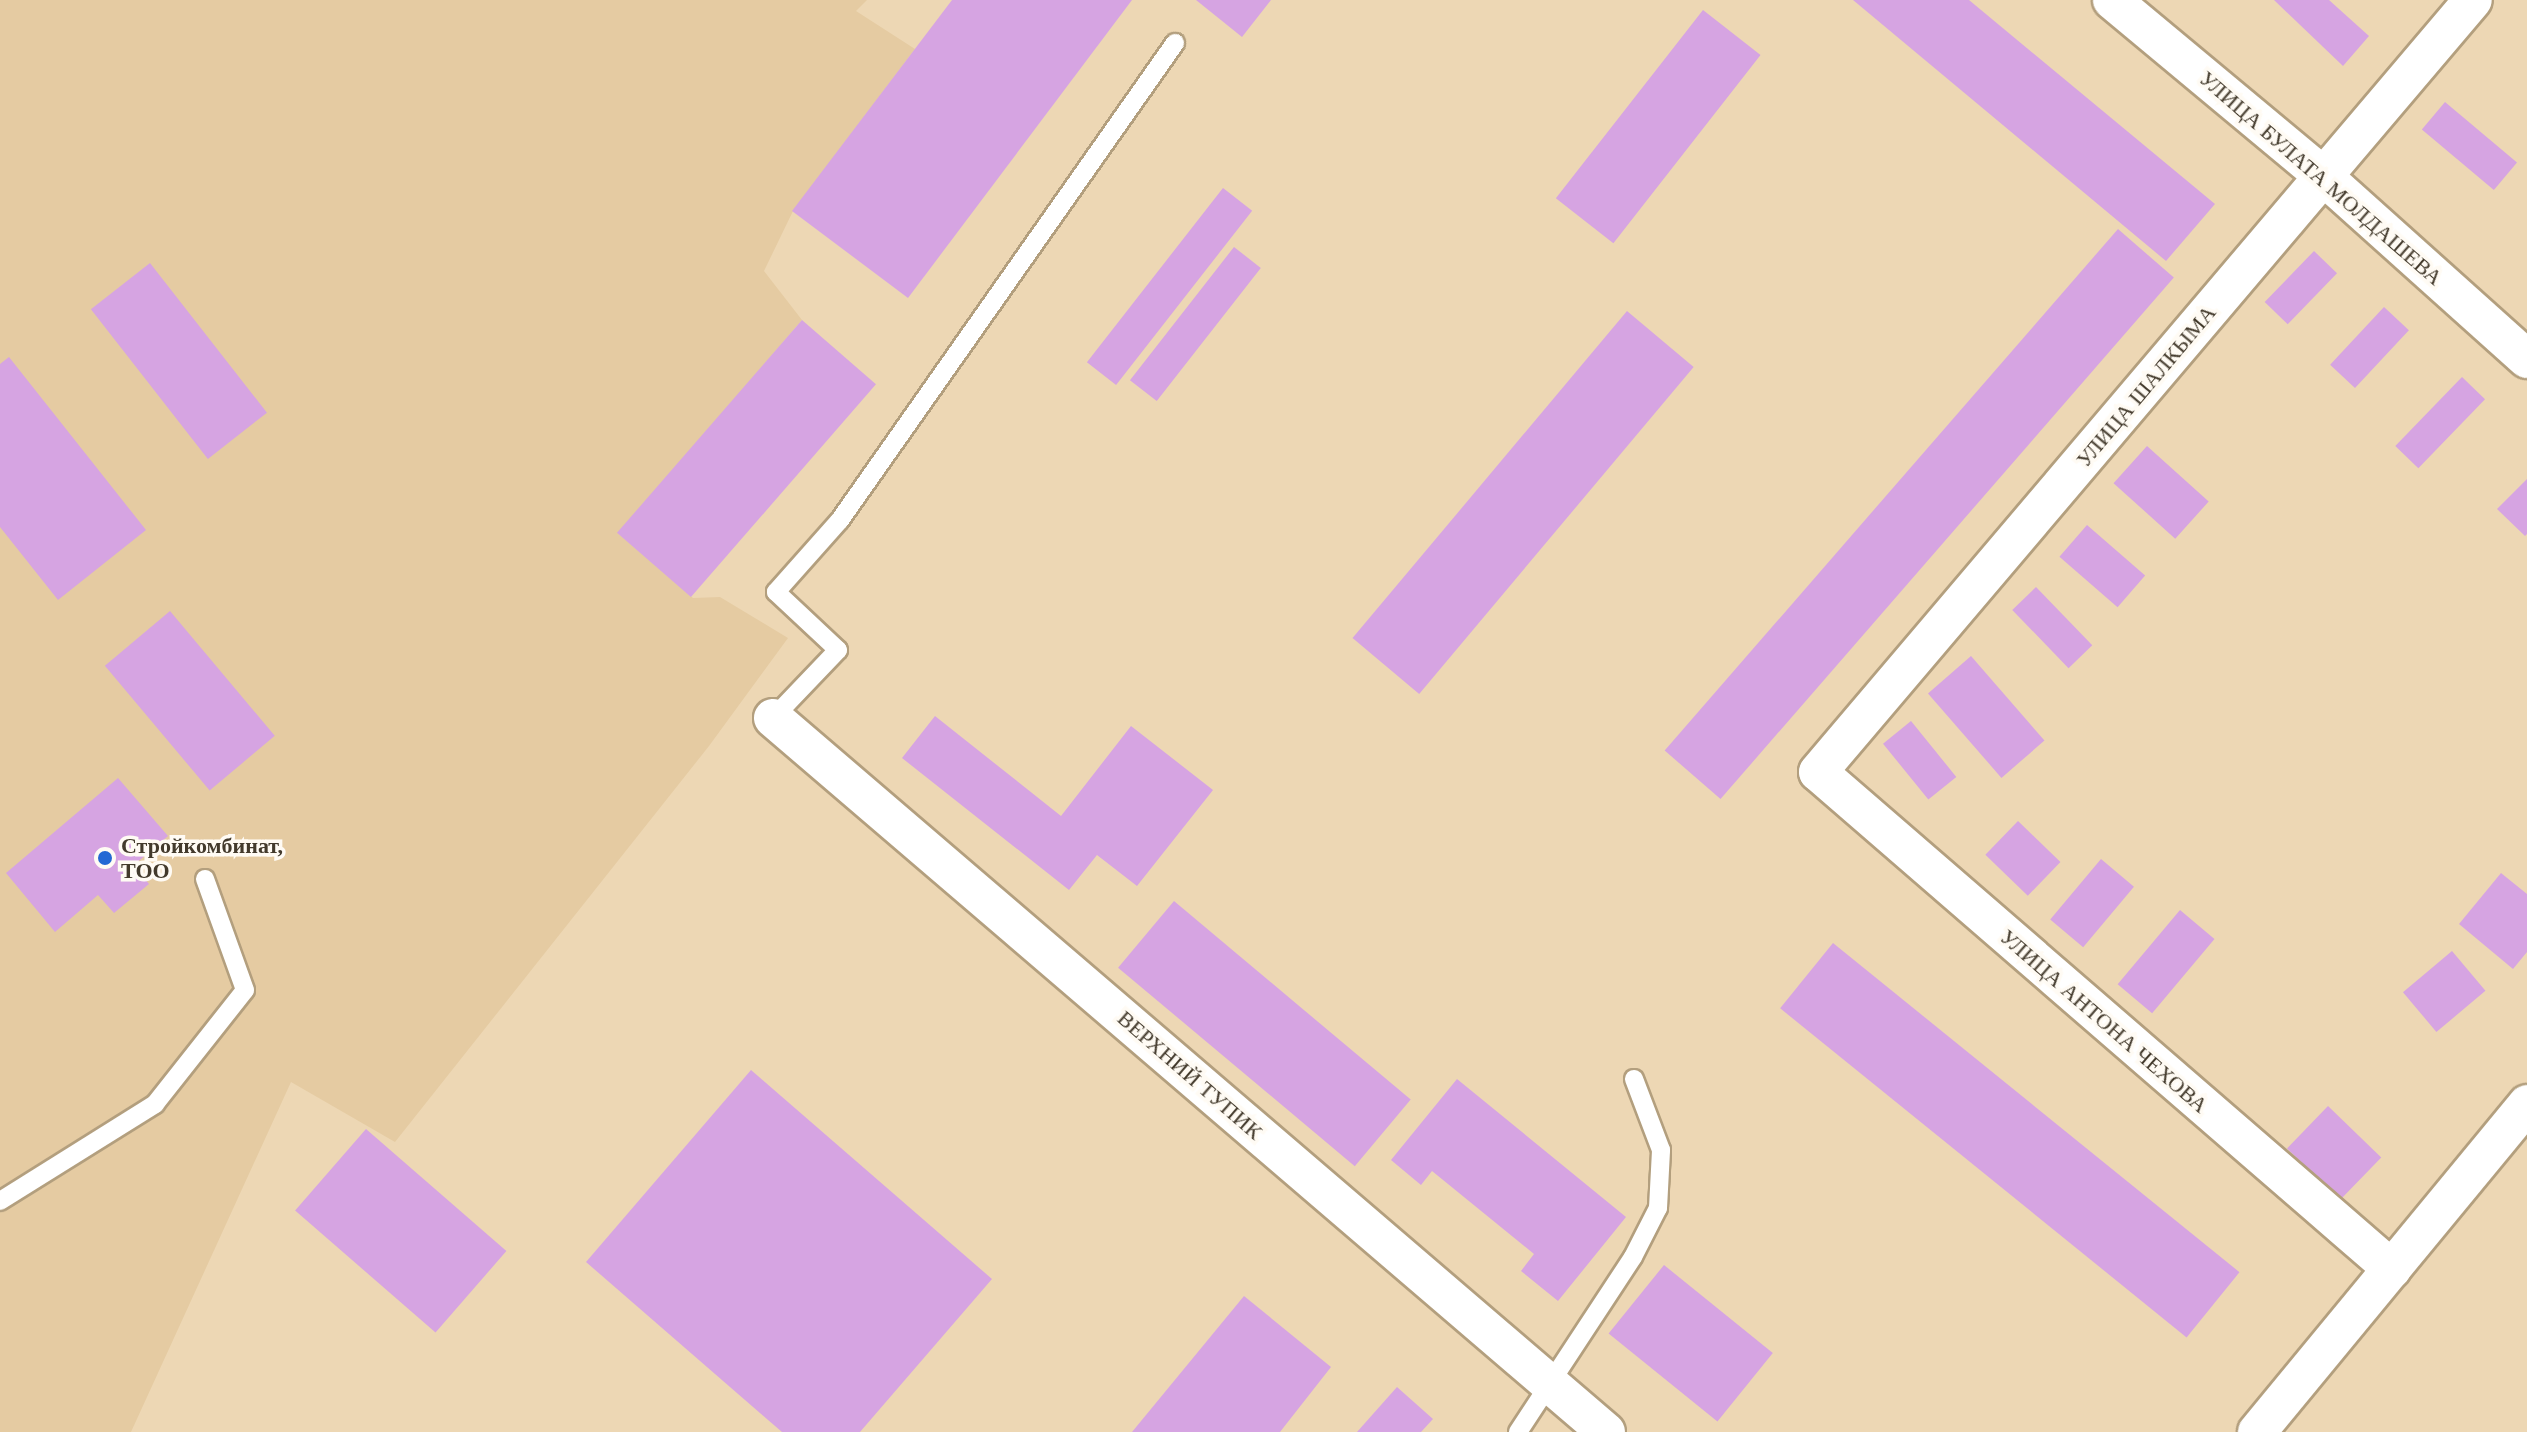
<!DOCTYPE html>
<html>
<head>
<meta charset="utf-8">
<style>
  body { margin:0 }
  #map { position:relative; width:2527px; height:1432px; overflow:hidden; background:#edd7b4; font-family:"Times New Roman",serif }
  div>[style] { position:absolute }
  .built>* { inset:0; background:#e5cba2 }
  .building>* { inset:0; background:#d6a4e2; transform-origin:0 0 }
  .roads { filter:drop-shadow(2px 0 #b39f7e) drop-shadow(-2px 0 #b39f7e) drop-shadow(0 2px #b39f7e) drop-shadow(0 -2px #b39f7e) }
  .service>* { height:18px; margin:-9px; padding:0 9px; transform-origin:9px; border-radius:9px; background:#fff }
  .minor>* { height:38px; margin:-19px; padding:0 19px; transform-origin:19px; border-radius:19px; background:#fff }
  .dots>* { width:22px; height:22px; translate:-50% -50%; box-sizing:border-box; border:4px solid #fffbf4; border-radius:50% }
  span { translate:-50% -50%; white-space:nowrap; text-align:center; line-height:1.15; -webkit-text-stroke:7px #fffbf4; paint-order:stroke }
  .street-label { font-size:22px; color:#433a2c }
  .poi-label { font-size:22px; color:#433a2c; font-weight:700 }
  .left { translate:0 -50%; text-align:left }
</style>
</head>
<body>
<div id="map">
  <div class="built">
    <div style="clip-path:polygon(0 0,867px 0,856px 11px,915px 49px,793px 211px,764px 271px,802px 320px,619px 534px,693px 598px,720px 597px,788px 638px,709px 746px,395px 1142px,291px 1082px,131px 1432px,0 1432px)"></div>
  </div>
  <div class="building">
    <div style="clip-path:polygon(952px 0,1132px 0,908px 298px,792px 211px)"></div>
    <div style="clip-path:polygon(1196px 0,1271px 0,1242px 37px)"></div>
    <div style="clip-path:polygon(1853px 0,1969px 0,2215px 204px,2166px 261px)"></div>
    <div style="clip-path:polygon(2274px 0,2329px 0,2369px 36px,2343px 66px)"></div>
    <div style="left:1703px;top:10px;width:73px;height:239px;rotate:38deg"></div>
    <div style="left:2445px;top:102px;width:94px;height:36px;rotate:40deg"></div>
    <div style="left:1223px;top:188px;width:37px;height:221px;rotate:38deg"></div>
    <div style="left:2118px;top:229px;width:74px;height:691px;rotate:41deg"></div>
    <div style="left:1234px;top:247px;width:34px;height:169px;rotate:38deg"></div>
    <div style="left:2314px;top:251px;width:32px;height:71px;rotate:44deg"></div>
    <div style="left:150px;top:263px;width:190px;height:75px;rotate:52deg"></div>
    <div style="left:2384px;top:307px;width:34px;height:79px;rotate:43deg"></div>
    <div style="left:1627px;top:311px;width:87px;height:427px;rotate:40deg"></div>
    <div style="left:802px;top:320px;width:98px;height:282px;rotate:41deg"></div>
    <div style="clip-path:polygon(9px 357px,146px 530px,58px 600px,0 527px,0 364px)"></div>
    <div style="left:2462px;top:377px;width:32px;height:96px;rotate:44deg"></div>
    <div style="left:2147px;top:446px;width:83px;height:50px;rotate:42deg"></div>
    <div style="clip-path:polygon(2527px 479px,2527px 534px,2525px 536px,2497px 509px)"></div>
    <div style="left:2087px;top:525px;width:77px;height:42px;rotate:41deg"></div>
    <div style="left:2036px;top:587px;width:81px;height:33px;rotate:46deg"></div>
    <div style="left:170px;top:611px;width:163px;height:85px;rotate:50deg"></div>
    <div style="left:1971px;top:656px;width:112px;height:57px;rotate:49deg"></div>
    <div style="clip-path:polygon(935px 716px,1061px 816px,1131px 726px,1213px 790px,1137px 886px,1097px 855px,1069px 890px,902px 758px)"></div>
    <div style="left:1911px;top:721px;width:72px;height:36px;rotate:51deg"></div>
    <div style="clip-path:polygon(118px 778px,168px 836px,134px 865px,149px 884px,114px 913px,98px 895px,55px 932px,6px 873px)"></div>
    <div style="left:2018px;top:821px;width:59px;height:47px;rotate:44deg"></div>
    <div style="left:2101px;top:859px;width:43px;height:79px;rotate:40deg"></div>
    <div style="clip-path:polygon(2501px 873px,2527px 894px,2527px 952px,2513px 969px,2459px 924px)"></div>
    <div style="left:1174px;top:901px;width:309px;height:87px;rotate:40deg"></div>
    <div style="left:2180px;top:910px;width:45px;height:97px;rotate:40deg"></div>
    <div style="left:1833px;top:943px;width:523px;height:84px;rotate:39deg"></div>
    <div style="left:2452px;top:951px;width:52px;height:64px;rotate:50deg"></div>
    <div style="clip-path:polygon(751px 1070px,992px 1279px,860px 1432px,782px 1432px,586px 1262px)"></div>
    <div style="clip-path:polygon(1457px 1079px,1626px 1217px,1558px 1301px,1521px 1271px,1534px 1254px,1432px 1171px,1421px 1185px,1391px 1160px)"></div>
    <div style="left:2328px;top:1106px;width:74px;height:59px;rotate:44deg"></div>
    <div style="left:366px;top:1129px;width:186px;height:108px;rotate:41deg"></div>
    <div style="left:1664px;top:1265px;width:140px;height:88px;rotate:39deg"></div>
    <div style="clip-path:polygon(1244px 1296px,1331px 1367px,1280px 1432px,1132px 1432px)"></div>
    <div style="clip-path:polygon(1397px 1387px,1433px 1419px,1421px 1432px,1357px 1432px)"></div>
  </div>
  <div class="roads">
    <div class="service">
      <div style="left:773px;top:718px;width:94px;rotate:-46.3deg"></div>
      <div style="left:838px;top:650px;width:85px;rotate:-136.9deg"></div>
      <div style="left:776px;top:592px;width:96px;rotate:-48.4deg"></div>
      <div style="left:840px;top:520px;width:583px;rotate:-54.92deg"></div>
      <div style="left:0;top:1201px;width:183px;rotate:-32deg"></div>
      <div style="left:155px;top:1104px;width:145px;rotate:-51.7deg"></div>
      <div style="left:245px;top:990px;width:118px;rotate:-109.8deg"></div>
      <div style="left:1518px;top:1432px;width:209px;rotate:-56.7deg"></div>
      <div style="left:1633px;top:1257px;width:55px;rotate:-63deg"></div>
      <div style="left:1658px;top:1208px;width:58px;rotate:-87deg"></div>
      <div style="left:1661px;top:1150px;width:76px;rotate:-110.8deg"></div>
    </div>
    <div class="minor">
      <div style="left:2112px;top:0;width:275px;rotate:39.8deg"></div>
      <div style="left:2323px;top:176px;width:274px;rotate:41.9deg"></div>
      <div style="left:773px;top:718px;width:1097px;rotate:40.6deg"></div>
      <div style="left:2392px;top:1269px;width:759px;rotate:-139.11deg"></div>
      <div style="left:1818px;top:772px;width:1012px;rotate:-49.69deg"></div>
      <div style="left:2257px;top:1432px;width:425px;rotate:-50.5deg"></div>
    </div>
  </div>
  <div class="dots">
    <div style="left:105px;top:858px;background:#2468d4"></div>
  </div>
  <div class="street-label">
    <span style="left:2321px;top:178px;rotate:41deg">УЛИЦА БУЛАТА МОЛДАШЕВА</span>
    <span style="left:2146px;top:386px;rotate:-50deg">УЛИЦА ШАЛКЫМА</span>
    <span style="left:2104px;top:1021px;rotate:41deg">УЛИЦА АНТОНА ЧЕХОВА</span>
    <span style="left:1190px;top:1075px;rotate:41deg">ВЕРХНИЙ ТУПИК</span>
  </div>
  <div class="poi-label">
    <span class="left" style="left:121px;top:858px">Стройкомбинат,<br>ТОО</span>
  </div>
</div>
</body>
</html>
